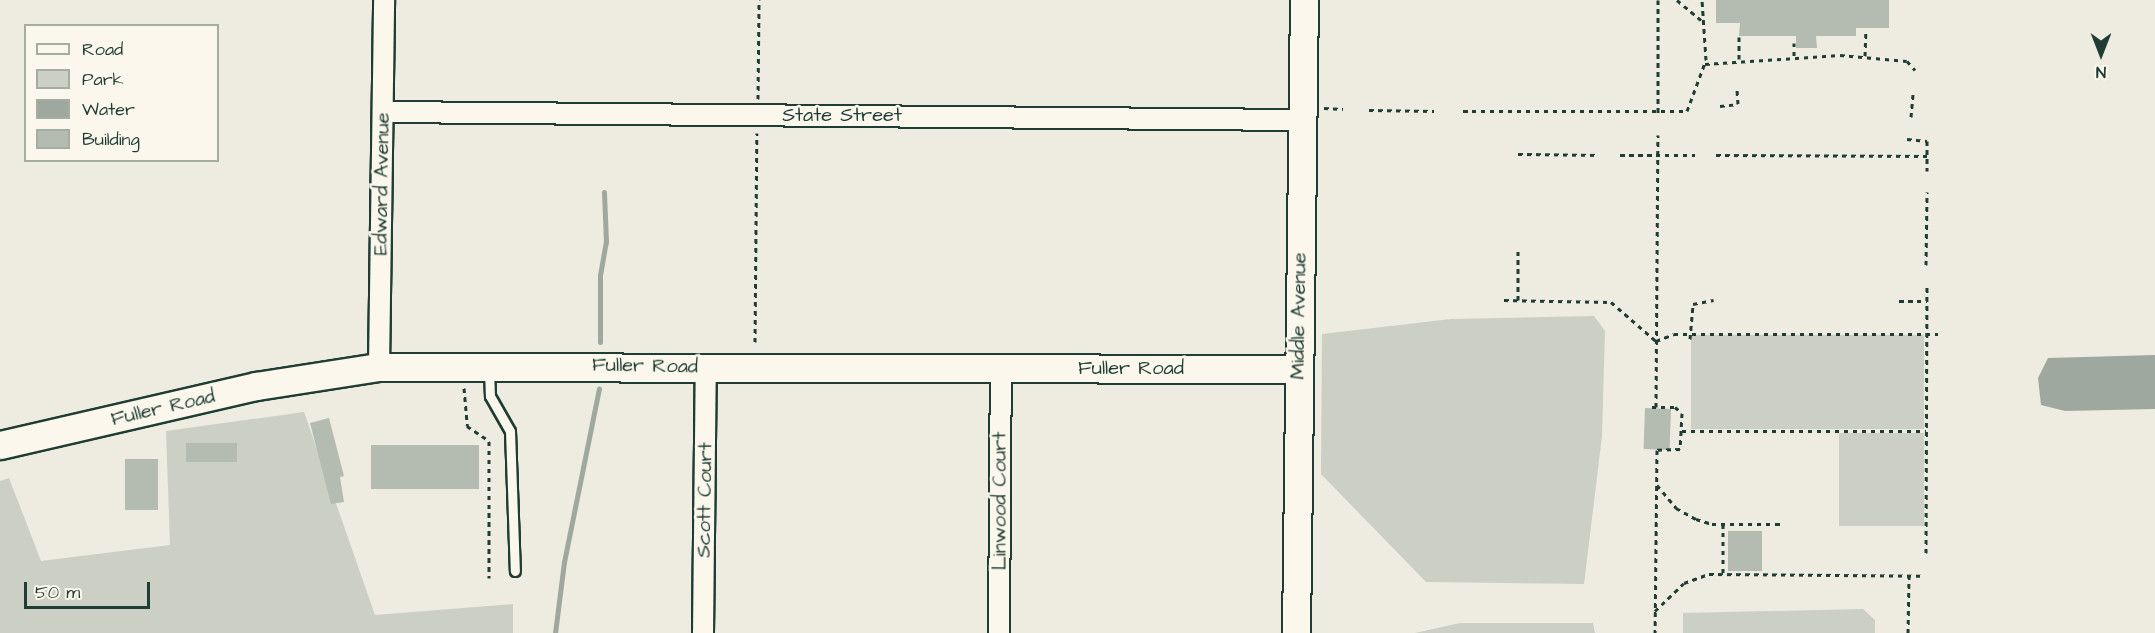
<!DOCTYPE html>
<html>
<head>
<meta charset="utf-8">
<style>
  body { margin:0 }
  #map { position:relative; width:2155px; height:633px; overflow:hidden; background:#eeece1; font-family:"Architects Daughter",sans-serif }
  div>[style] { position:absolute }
  .green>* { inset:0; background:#cbcfc4; transform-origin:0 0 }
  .water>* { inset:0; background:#9fa89f }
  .stream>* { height:5px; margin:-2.5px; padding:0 2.5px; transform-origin:2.5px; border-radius:2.5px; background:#9fa89f }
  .building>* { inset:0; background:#b4bbb0; transform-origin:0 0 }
  .path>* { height:3px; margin-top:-1.5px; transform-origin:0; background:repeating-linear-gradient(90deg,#1f3d34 0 4.5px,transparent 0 9px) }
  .roads { filter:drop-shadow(2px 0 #1f3d34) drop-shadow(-2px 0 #1f3d34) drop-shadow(0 2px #1f3d34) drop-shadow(0 -2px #1f3d34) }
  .lane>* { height:9px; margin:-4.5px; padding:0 4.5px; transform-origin:4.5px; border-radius:4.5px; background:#fbf7ec }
  .street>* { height:20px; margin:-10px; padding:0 10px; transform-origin:10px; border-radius:10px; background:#fbf7ec }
  .secondary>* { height:27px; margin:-13.5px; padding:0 13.5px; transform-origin:13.5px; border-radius:13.5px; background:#fbf7ec }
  span { translate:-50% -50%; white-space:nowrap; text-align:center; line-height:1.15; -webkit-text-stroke:5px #fbf7ec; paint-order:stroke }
  .street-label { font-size:20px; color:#1f3d34 }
  .legend { position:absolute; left:24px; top:24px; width:195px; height:138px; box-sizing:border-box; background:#fbf7ec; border:2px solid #a3ada2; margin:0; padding:8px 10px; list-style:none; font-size:18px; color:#1f3d34 }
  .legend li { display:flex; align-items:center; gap:12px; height:30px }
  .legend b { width:30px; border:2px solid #a3ada2 }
  .north { position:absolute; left:2071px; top:24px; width:60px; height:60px; -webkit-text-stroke:4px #fbf7ec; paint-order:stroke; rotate:180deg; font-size:16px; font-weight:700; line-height:24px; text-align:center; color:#1f3d34 }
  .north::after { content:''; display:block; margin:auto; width:21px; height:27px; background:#1f3d34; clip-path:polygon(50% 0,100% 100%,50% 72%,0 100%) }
  .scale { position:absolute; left:24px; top:582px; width:126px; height:27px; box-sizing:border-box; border:3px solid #1f3d34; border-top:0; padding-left:8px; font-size:18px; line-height:21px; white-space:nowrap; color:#1f3d34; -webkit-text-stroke:4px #fbf7ec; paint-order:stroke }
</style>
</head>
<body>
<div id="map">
  <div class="green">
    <div style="clip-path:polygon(1594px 316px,1605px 331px,1602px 436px,1584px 584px,1426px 582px,1321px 474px,1322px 334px,1451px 319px)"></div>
    <div style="left:1691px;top:335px;width:233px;height:94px"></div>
    <div style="clip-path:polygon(304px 412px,375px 615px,513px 604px,513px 633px,0 633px,0 481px,9px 478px,41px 561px,170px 545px,166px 431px)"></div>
    <div style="left:1839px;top:433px;width:85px;height:93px"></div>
    <div style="clip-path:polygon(1863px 609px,1875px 620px,1875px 633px,1683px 633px,1683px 613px)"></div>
    <div style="clip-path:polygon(1460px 623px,1593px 623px,1595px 633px,1415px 633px)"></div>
  </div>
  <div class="water">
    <div style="clip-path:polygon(2155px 355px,2155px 409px,2065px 411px,2041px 405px,2038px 378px,2048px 358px)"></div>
  </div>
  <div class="stream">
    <div style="left:600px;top:342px;width:67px;rotate:-90deg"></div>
    <div style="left:600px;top:275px;width:34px;rotate:-80deg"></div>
    <div style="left:606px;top:242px;width:50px;rotate:-92.3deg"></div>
    <div style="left:555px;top:633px;width:72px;rotate:-82.8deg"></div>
    <div style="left:564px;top:562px;width:177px;rotate:-78.6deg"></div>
  </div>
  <div class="building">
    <div style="clip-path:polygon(1716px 0,1889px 0,1889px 28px,1856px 28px,1856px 36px,1816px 36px,1817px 48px,1796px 48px,1796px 36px,1739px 36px,1740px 23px,1716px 23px)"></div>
    <div style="left:1645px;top:408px;width:26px;height:41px;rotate:2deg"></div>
    <div style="clip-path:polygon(329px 418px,344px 476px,340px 477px,344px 502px,331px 504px,310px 423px)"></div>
    <div style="left:186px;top:443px;width:51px;height:19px"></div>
    <div style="left:371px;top:445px;width:108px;height:44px"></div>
    <div style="left:125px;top:459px;width:33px;height:51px"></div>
    <div style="left:1728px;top:531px;width:34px;height:40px"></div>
  </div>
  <div class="path">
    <div style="left:1658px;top:0;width:114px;rotate:90deg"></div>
    <div style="left:1677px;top:0;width:33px;rotate:40deg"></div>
    <div style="left:1794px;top:56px;width:13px;rotate:-90deg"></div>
    <div style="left:1865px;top:56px;width:26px;rotate:-88deg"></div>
    <div style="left:1739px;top:59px;width:22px;rotate:-90deg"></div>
    <div style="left:1705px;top:64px;width:135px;rotate:-3.8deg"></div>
    <div style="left:1840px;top:55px;width:67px;rotate:5.1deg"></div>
    <div style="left:1907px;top:61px;width:12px;rotate:48deg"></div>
    <div style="left:758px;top:99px;width:99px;rotate:-89.4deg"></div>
    <div style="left:1720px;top:106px;width:18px;rotate:-6deg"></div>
    <div style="left:1738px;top:104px;width:14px;rotate:-94deg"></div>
    <div style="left:1324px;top:108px;width:19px;rotate:3deg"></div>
    <div style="left:1369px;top:110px;width:65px;rotate:0.9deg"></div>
    <div style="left:1463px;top:111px;width:224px"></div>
    <div style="left:1687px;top:111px;width:54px;rotate:-69.6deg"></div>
    <div style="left:1706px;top:60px;width:60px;rotate:-93.8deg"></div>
    <div style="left:1911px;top:117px;width:25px;rotate:-85deg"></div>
    <div style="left:1907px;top:139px;width:20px;rotate:6deg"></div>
    <div style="left:1927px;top:141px;width:30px;rotate:90deg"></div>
    <div style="left:1518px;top:154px;width:81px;rotate:0.7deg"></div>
    <div style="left:1620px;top:155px;width:75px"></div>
    <div style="left:1716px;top:155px;width:211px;rotate:0.3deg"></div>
    <div style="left:1518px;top:251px;width:49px;rotate:90deg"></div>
    <div style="left:1926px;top:265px;width:73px;rotate:-89.2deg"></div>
    <div style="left:1504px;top:300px;width:107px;rotate:1.1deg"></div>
    <div style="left:1611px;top:302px;width:60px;rotate:40.9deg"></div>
    <div style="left:1656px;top:341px;width:19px;rotate:-21deg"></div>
    <div style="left:1674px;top:334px;width:264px"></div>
    <div style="left:1899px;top:301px;width:28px"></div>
    <div style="left:1690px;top:339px;width:35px;rotate:-85deg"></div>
    <div style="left:1693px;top:304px;width:21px;rotate:-11deg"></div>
    <div style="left:755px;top:342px;width:209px;rotate:-89.5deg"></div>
    <div style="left:464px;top:388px;width:38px;rotate:85deg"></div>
    <div style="left:467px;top:426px;width:27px;rotate:34deg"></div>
    <div style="left:489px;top:441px;width:137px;rotate:90deg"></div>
    <div style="left:1652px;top:407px;width:23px"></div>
    <div style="left:1675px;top:407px;width:9px;rotate:41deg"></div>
    <div style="left:1682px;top:413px;width:36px;rotate:93deg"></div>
    <div style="left:1680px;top:449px;width:23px;rotate:178deg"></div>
    <div style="left:1657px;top:450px;width:183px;rotate:90.6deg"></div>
    <div style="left:1656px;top:407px;width:272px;rotate:-89.6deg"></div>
    <div style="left:1682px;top:431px;width:244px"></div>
    <div style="left:1657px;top:485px;width:30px;rotate:50deg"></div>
    <div style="left:1676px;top:508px;width:23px;rotate:29deg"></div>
    <div style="left:1696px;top:519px;width:17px;rotate:17deg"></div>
    <div style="left:1712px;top:524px;width:70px"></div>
    <div style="left:1926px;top:553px;width:267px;rotate:-89.8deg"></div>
    <div style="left:1723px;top:573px;width:49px;rotate:-90deg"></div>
    <div style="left:1655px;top:611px;width:40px;rotate:-44deg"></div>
    <div style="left:1684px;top:583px;width:27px;rotate:-20deg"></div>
    <div style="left:1709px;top:574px;width:212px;rotate:0.5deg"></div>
    <div style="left:1908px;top:633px;width:57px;rotate:-89deg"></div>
  </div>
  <div class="roads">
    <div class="lane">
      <div style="left:489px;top:369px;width:27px;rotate:88deg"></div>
      <div style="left:490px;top:396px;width:40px;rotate:60.3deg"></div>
      <div style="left:510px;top:431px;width:140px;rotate:88deg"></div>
    </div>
    <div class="street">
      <div style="left:383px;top:112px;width:918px;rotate:0.5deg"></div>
      <div style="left:379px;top:367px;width:367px;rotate:-89.2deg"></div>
      <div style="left:703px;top:633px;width:266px;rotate:-89.4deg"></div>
      <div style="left:999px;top:633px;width:265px;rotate:-89.6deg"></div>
    </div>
    <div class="secondary">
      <div style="left:0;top:445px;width:263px;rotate:-13deg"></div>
      <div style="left:256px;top:386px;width:124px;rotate:-8.8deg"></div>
      <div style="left:379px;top:367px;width:920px;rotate:0.12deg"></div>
      <div style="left:1296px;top:633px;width:633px;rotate:-89.28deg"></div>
    </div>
  </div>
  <div class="street-label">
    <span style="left:842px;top:115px">State Street</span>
    <span style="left:382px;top:184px;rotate:-89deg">Edward Avenue</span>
    <span style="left:1299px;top:316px;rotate:-89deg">Middle Avenue</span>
    <span style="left:645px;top:366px;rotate:1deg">Fuller Road</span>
    <span style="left:1131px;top:368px">Fuller Road</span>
    <span style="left:163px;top:408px;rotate:-13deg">Fuller Road</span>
    <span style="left:705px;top:500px;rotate:-89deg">Scott Court</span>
    <span style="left:1000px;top:501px;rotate:-90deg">Linwood Court</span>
  </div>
  <ul class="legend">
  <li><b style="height:8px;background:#fbf7ec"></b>Road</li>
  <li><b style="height:16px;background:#cbcfc4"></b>Park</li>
  <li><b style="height:16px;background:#9fa89f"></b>Water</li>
  <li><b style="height:16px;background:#b4bbb0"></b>Building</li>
  </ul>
  <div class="north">N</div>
  <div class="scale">50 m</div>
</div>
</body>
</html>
